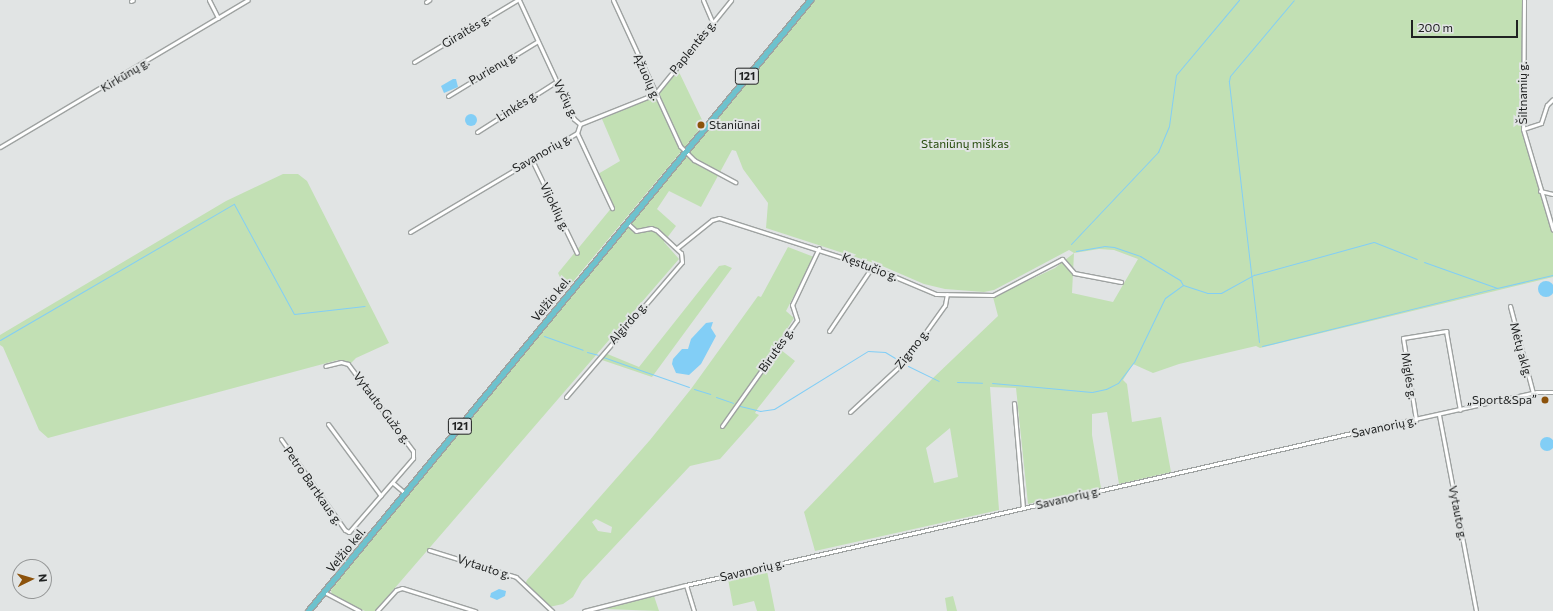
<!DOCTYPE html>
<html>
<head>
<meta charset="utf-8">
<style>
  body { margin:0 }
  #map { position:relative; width:1553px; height:611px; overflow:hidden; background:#e1e4e4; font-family:Commissioner,sans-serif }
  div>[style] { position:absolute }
  .green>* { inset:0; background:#c2e0b4 }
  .water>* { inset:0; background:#82cef6 }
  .round { border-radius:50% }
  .stream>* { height:1px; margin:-0.5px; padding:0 0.5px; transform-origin:0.5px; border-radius:0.5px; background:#82cef6 }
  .roads { filter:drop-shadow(1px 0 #9ea2a1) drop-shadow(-1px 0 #9ea2a1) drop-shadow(0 1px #9ea2a1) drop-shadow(0 -1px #9ea2a1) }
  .minor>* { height:3px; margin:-1.5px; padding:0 1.5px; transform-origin:1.5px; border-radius:1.5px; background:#fff }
  .primary>* { height:4.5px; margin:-2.25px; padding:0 2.25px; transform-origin:2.25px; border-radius:2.25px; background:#6dc2cd }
  .dots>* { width:11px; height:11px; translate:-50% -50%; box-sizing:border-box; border:2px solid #e1e4e4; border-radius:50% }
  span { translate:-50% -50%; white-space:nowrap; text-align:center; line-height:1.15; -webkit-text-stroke:4px #e1e4e4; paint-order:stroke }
  .shield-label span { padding:1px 3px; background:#e1e4e4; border:1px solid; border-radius:3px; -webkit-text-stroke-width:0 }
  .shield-label { font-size:11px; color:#202222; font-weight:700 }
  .street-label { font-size:12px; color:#202222 }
  .poi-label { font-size:12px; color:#202222 }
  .left { translate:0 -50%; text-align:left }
  .right { translate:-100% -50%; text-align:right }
  .park-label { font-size:12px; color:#274c0d }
  .north { position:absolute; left:12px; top:559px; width:40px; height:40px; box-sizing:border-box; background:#e1e4e4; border:1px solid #949696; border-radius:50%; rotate:85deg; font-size:11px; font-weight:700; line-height:16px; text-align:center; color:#202222 }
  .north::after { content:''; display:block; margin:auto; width:14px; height:18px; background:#8c520b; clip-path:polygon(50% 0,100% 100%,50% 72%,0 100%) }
  .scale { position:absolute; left:1411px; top:20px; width:107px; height:18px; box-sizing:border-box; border:2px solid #202222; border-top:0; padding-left:5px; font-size:12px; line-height:14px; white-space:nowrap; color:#202222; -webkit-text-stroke:3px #e1e4e4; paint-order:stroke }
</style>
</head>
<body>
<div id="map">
  <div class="green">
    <div style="clip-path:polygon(evenodd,815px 0,1524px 0,1523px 129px,1553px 230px,1553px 277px,1260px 348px,1256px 346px,1179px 364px,1153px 373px,1133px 364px,1123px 380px,1127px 384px,1132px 422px,1161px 417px,1171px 472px,1119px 484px,1107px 412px,1092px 414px,1092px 435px,1101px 488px,1028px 504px,1016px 388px,990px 387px,999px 510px,815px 551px,804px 512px,932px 379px,998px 316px,993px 297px,1055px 268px,1074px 253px,1069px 250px,994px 290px,984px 292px,945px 289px,924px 284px,880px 265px,766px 228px,768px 203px,743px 169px,736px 151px,732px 150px,701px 207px,669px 191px,657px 209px,676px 226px,664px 242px,679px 259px,375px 611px,365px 611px,332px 596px,331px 590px,426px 472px,815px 0,1099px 249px,1114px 250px,1138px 259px,1113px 302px,1072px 293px,1074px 253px,1099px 249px,815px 0,950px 428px,958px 477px,934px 483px,926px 448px,950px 428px)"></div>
    <div style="clip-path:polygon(678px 70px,704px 124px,566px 290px,558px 273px,613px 206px,598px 174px,620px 161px,602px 119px,658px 95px)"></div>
    <div style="clip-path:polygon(283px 174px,298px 174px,307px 181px,389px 343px,356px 358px,351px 363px,338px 360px,48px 438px,39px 430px,3px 347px,0 345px,0 335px,226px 201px)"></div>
    <div style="clip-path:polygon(evenodd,788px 247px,814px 257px,786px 311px,794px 318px,776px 346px,795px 361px,758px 408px,755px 413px,759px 415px,720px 459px,690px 466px,582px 581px,573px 597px,563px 604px,549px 607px,525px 584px,527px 580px,650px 440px,691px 389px,758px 296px,761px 297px,788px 247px,596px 519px,612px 527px,611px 533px,598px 531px,592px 522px,596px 519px)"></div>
    <div style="clip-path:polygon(725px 265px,732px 268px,652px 377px,599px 359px,605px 353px,639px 367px,719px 266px)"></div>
    <div style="clip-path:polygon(767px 571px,775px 611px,757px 611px,754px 601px,733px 606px,728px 579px)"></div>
    <div style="clip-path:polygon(654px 596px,659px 611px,605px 609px)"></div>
    <div style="clip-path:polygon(953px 596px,957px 611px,947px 611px,945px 598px)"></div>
  </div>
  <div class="water">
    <div style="clip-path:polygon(453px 79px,456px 79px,458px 87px,444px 93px,441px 86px)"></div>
    <div class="round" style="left:465px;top:114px;width:12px;height:12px"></div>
    <div class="round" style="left:1538px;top:281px;width:16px;height:16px"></div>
    <div style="clip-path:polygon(713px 322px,711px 328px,716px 336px,701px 364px,689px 375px,676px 373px,672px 364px,673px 359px,682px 349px,688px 349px,691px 339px,706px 323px)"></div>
    <div class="round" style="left:1540px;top:437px;width:14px;height:14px"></div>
    <div style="clip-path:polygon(499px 589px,506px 591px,505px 596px,497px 600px,490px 597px,491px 593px)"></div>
  </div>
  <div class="stream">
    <div style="left:1071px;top:244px;width:127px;rotate:-46.6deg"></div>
    <div style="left:1158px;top:152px;width:28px;rotate:-67deg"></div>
    <div style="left:1169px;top:126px;width:51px;rotate:-82.2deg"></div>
    <div style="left:1176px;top:75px;width:98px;rotate:-50deg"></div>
    <div style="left:1076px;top:251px;width:28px;rotate:-10deg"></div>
    <div style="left:1104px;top:246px;width:10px;rotate:6deg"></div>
    <div style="left:1114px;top:247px;width:28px;rotate:19deg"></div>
    <div style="left:1140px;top:256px;width:47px;rotate:31deg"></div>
    <div style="left:1180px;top:280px;width:6px;rotate:59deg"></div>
    <div style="left:1424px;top:262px;width:77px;rotate:19.6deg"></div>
    <div style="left:1497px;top:288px;width:57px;rotate:-13.1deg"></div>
    <div style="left:544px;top:336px;width:41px;rotate:19.7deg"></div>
    <div style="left:0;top:340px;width:271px;rotate:-30.2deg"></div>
    <div style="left:234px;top:204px;width:125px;rotate:61.4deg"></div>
    <div style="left:294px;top:314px;width:71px;rotate:-6.4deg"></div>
    <div style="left:1259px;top:342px;width:263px;rotate:-96.6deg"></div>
    <div style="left:1229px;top:81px;width:5px;rotate:-79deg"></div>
    <div style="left:1230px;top:76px;width:99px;rotate:-49.9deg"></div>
    <div style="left:1262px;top:346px;width:242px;rotate:-13.9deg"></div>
    <div style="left:587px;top:352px;width:11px;rotate:15deg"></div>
    <div style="left:603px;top:357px;width:91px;rotate:19.2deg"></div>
    <div style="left:908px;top:366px;width:34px;rotate:26deg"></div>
    <div style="left:957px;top:382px;width:25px;rotate:2deg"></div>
    <div style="left:992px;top:383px;width:100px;rotate:5.1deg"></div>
    <div style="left:1092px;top:392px;width:14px;rotate:-12deg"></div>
    <div style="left:1106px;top:389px;width:13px;rotate:-27deg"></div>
    <div style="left:1118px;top:383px;width:26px;rotate:-53deg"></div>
    <div style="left:1134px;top:362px;width:71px;rotate:-64.2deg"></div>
    <div style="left:1165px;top:298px;width:22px;rotate:-36deg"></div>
    <div style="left:1183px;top:285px;width:25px;rotate:18deg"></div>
    <div style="left:1207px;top:293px;width:14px"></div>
    <div style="left:1221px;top:293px;width:38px;rotate:-29deg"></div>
    <div style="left:1254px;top:275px;width:124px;rotate:-15.4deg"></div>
    <div style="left:1374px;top:242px;width:46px;rotate:21.6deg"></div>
    <div style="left:694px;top:389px;width:17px;rotate:17deg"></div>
    <div style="left:716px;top:397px;width:18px;rotate:19deg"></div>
    <div style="left:740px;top:406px;width:21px;rotate:14deg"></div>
    <div style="left:760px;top:411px;width:14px;rotate:-8deg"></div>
    <div style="left:774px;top:409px;width:110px;rotate:-31.7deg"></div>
    <div style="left:868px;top:351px;width:17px;rotate:3deg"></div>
    <div style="left:885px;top:352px;width:17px;rotate:31deg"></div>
  </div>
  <div class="roads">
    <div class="minor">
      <div style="left:209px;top:0;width:20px;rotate:63deg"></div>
      <div style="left:519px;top:0;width:131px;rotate:65.2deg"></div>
      <div style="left:574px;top:119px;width:8px;rotate:40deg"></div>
      <div style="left:580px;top:124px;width:81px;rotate:-21.8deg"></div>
      <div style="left:655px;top:94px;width:121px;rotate:-51deg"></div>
      <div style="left:613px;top:0;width:161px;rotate:65.3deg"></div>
      <div style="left:680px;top:146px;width:20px;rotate:45deg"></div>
      <div style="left:694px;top:160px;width:47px;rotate:28.2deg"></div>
      <div style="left:703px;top:0;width:25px;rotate:67deg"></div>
      <div style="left:1524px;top:0;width:129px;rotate:90.4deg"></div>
      <div style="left:1523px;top:129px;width:105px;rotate:73.5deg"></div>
      <div style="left:131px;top:1px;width:2px;rotate:-27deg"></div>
      <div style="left:426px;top:2px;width:4px;rotate:-34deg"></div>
      <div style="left:414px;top:62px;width:120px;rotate:-31deg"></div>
      <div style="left:448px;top:96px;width:105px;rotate:-31.4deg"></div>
      <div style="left:580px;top:124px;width:9px;rotate:108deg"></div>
      <div style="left:577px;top:133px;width:83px;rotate:65deg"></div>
      <div style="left:1523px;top:129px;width:19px;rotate:-18deg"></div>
      <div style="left:1541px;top:123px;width:19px;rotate:-72deg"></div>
      <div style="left:1547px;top:105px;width:8px;rotate:-45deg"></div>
      <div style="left:477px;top:132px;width:95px;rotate:-32.5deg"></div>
      <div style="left:0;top:147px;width:288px;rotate:-30.7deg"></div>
      <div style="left:532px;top:160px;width:103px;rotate:64.2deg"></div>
      <div style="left:1540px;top:191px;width:13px;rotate:13deg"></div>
      <div style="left:410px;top:232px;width:194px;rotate:-30.7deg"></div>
      <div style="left:677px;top:248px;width:45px;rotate:-38.7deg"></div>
      <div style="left:712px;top:220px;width:7px;rotate:-16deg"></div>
      <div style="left:719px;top:218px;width:161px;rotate:17.8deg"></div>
      <div style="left:872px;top:267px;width:69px;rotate:22.9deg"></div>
      <div style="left:936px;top:294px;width:57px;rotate:1deg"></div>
      <div style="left:993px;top:295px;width:78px;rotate:-27.6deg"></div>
      <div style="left:1062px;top:259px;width:18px;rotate:49deg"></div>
      <div style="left:1074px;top:273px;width:48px;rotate:10.8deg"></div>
      <div style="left:1510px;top:306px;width:90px;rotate:75.2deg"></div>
      <div style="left:829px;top:331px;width:77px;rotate:-56.1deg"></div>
      <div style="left:566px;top:397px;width:178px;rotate:-49.3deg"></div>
      <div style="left:682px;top:262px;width:9px;rotate:-96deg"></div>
      <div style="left:681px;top:253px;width:34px;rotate:-137deg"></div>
      <div style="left:656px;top:230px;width:5px;rotate:-158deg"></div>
      <div style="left:651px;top:228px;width:15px;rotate:169deg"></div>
      <div style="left:636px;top:231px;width:12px;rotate:-138deg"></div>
      <div style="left:1014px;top:403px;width:105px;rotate:85.1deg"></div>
      <div style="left:850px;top:412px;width:75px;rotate:-42.8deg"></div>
      <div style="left:905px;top:361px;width:69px;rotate:-54.5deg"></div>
      <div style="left:945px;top:305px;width:11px;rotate:-80deg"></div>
      <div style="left:1439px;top:415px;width:199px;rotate:79.3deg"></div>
      <div style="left:1416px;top:420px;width:83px;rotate:-99deg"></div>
      <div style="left:1403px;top:338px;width:44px;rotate:-9.2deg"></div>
      <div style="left:1446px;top:331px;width:80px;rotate:80deg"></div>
      <div style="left:328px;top:424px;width:89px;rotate:53.6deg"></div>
      <div style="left:722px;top:426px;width:130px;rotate:-54.7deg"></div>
      <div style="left:797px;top:320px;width:16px;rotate:-108deg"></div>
      <div style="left:792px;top:305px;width:63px;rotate:-64.7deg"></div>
      <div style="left:281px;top:439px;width:111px;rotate:54.9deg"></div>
      <div style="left:345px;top:530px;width:4px;rotate:27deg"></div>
      <div style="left:349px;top:532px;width:98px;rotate:-49.1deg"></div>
      <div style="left:413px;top:458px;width:7px;rotate:-90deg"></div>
      <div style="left:413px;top:451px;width:109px;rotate:-126.8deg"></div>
      <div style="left:348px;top:364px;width:7px;rotate:-164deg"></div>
      <div style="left:341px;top:362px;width:16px;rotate:166deg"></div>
      <div style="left:393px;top:483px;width:16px;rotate:40deg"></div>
      <div style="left:429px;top:550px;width:91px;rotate:17.2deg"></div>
      <div style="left:516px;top:577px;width:50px;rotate:43.4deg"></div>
      <div style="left:686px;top:585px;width:27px;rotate:73deg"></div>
      <div style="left:324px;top:592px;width:40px;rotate:28deg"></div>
      <div style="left:377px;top:611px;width:28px;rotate:-48deg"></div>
      <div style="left:396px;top:590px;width:6px;rotate:-18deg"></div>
      <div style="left:402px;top:588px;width:77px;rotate:17.5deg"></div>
      <div style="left:584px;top:611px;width:105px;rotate:-14.3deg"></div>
      <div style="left:686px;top:585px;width:696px;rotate:-12.86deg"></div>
      <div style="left:1365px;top:430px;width:176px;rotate:-12.5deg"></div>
      <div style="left:1537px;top:392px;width:16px"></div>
    </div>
    <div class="primary">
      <div style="left:308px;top:611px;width:791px;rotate:-50.59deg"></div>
    </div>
  </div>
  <div class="dots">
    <div style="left:701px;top:125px;background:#8c520b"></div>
    <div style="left:1545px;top:400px;background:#8c520b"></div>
  </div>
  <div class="shield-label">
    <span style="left:747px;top:76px">121</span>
    <span style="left:460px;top:426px">121</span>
  </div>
  <div class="street-label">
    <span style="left:466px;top:31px;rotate:-31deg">Giraitės g.</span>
    <span style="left:693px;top:47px;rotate:-51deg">Paplentės g.</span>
    <span style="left:493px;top:68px;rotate:-31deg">Purienų g.</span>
    <span style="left:125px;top:75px;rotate:-31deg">Kirkūnų g.</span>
    <span style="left:647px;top:77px;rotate:66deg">Ąžuolų g.</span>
    <span style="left:1523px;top:93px;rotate:-90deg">Šiltnamių g.</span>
    <span style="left:566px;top:99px;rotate:64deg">Vyčių g.</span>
    <span style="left:517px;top:106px;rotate:-33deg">Linkės g.</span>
    <span style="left:542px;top:153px;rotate:-30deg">Savanorių g.</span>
    <span style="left:555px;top:207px;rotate:64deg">Vijoklių g.</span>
    <span style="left:870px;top:267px;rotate:21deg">Kęstučio g.</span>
    <span style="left:551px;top:299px;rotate:-51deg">Velžio kel.</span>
    <span style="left:628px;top:323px;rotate:-49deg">Algirdo g.</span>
    <span style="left:912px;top:349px;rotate:-52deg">Zigmo g.</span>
    <span style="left:776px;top:350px;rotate:-55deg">Birutės g.</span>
    <span style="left:1521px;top:350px;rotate:75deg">Mėtų aklg.</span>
    <span style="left:1409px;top:376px;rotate:81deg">Miglės g.</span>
    <span style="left:382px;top:408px;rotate:53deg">Vytauto Gužo g.</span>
    <span style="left:1384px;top:427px;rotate:-12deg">Savanorių g.</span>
    <span style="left:313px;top:486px;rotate:55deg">Petro Bartkaus g.</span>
    <span style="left:1068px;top:498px;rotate:-13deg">Savanorių g.</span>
    <span style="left:1458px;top:513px;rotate:79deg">Vytauto g.</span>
    <span style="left:346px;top:550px;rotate:-51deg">Velžio kel.</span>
    <span style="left:484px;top:567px;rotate:18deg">Vytauto g.</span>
    <span style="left:752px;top:570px;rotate:-13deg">Savanorių g.</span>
  </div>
  <div class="poi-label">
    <span class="left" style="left:709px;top:125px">Staniūnai</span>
    <span class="right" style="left:1537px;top:400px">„Sport&amp;Spa”</span>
  </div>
  <div class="park-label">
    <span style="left:965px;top:144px">Staniūnų miškas</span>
  </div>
  <div class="north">N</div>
  <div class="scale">200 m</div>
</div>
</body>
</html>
